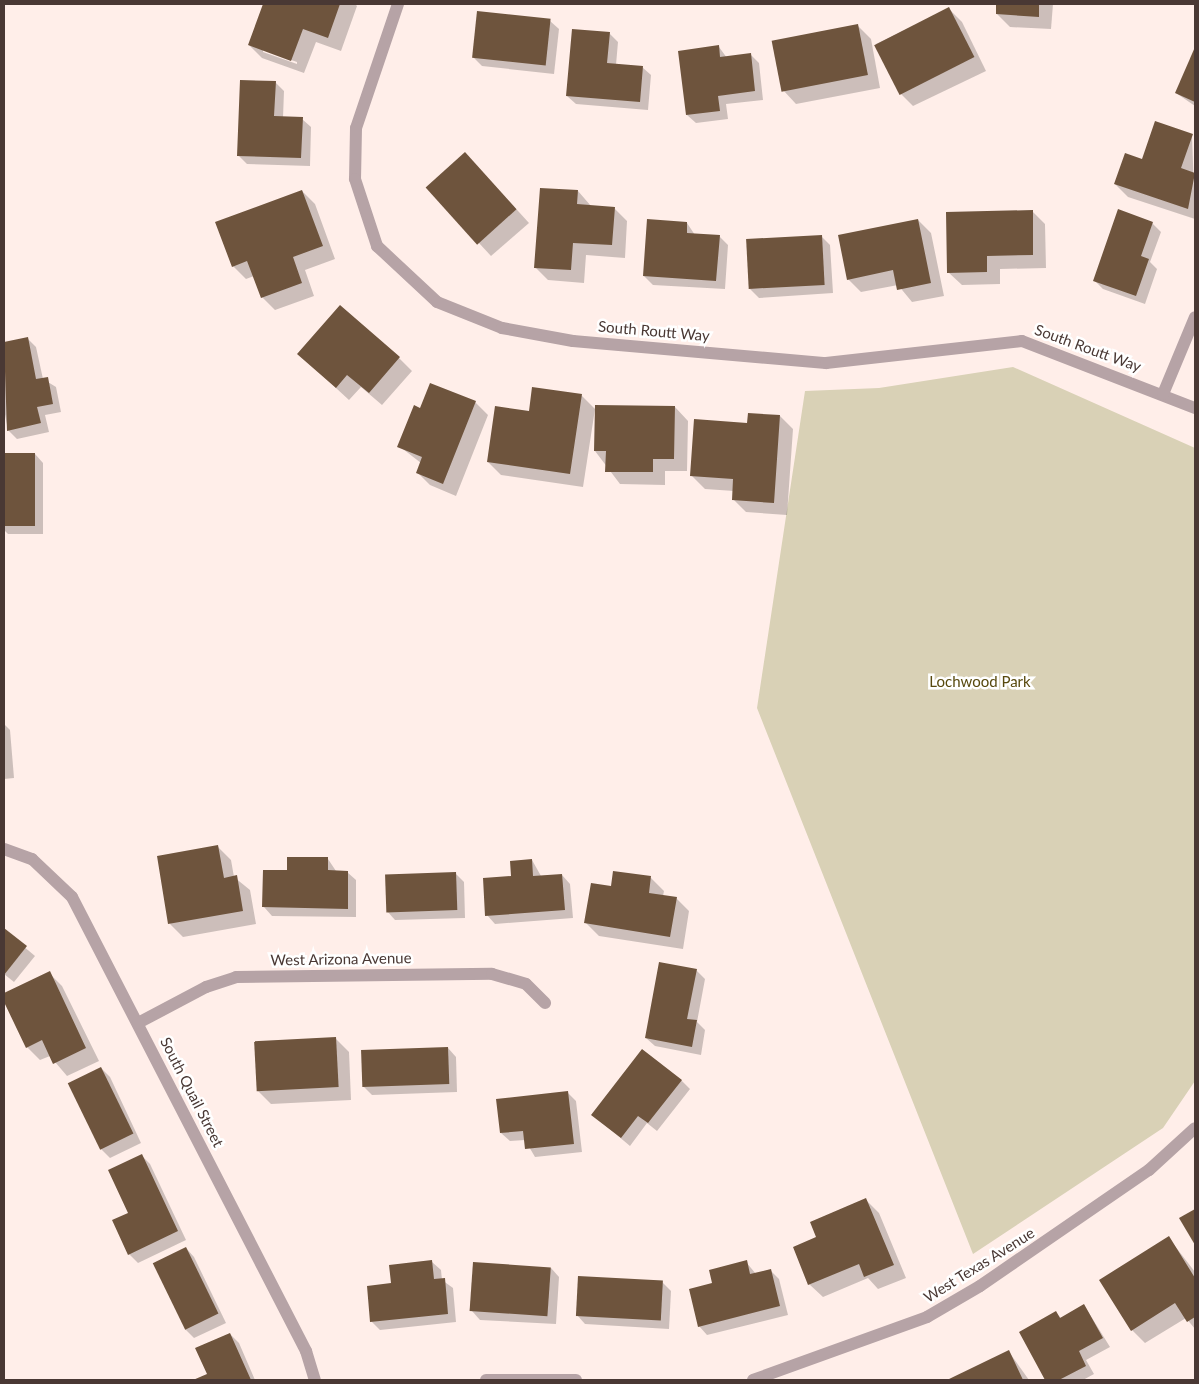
<!DOCTYPE html>
<html>
<head>
<meta charset="utf-8">
<style>
  body { margin:0 }
  #map { position:relative; width:1199px; height:1384px; overflow:hidden; background:#ffeee9; font-family:Lato,sans-serif }
  div>[style] { position:absolute }
  .green>* { inset:0; background:#d9d1b6 }
  .shadow>* { inset:0; background:#0003 }
  .building>* { inset:0; background:#6e543d; transform-origin:0 0 }
  .minor>* { height:12px; margin:-6px; padding:0 6px; transform-origin:6px; border-radius:6px; background:#b6a3a6 }
  span { translate:-50% -50%; white-space:nowrap; text-align:center; line-height:1.15; -webkit-text-stroke:5px #fff; paint-order:stroke }
  .street-label { font-size:15px; color:#493834 }
  .park-label { font-size:15px; color:#58490e }
  .frame { position:absolute; inset:0; border:5px solid #493834; pointer-events:none }
</style>
</head>
<body>
<div id="map">
  <div class="green">
    <div style="clip-path:polygon(1013px 367px,1195px 448px,1195px 1081px,1163px 1128px,973px 1254px,757px 708px,805px 391px,879px 388px)"></div>
  </div>
  <div class="shadow">
    <div style="clip-path:polygon(evenodd,264px 4px,355px 4px,357px 6px,341px 51px,316px 42px,304px 73px,262px 58px,249px 45px,264px 4px,263px 50px,297px 62px,297px 64px,263px 52px,263px 50px)"></div>
    <div style="clip-path:polygon(998px 4px,1053px 4px,1051px 29px,1010px 27px,997px 14px)"></div>
    <div style="clip-path:polygon(949px 9px,962px 22px,986px 71px,913px 106px,900px 93px,876px 44px)"></div>
    <div style="clip-path:polygon(550px 21px,559px 29px,554px 74px,482px 66px,473px 57px)"></div>
    <div style="clip-path:polygon(858px 26px,871px 39px,880px 88px,796px 104px,783px 90px)"></div>
    <div style="clip-path:polygon(609px 33px,618px 42px,616px 65px,642px 67px,651px 75px,648px 110px,576px 104px,567px 96px)"></div>
    <div style="clip-path:polygon(719px 47px,727px 58px,750px 54px,759px 63px,763px 100px,726px 104px,728px 119px,696px 123px,687px 115px)"></div>
    <div style="clip-path:polygon(1195px 50px,1195px 106px,1176px 93px)"></div>
    <div style="clip-path:polygon(275px 82px,284px 91px,283px 118px,302px 119px,311px 127px,310px 166px,247px 164px,238px 155px)"></div>
    <div style="clip-path:polygon(1192px 135px,1195px 219px,1128px 197px,1115px 184px,1143px 160px)"></div>
    <div style="clip-path:polygon(478px 167px,529px 223px,491px 256px,427px 187px)"></div>
    <div style="clip-path:polygon(302px 191px,315px 204px,335px 259px,305px 270px,314px 296px,275px 310px,262px 297px,254px 276px,246px 279px,233px 266px)"></div>
    <div style="clip-path:polygon(578px 191px,591px 206px,614px 208px,627px 221px,625px 258px,586px 255px,584px 283px,548px 280px,535px 267px)"></div>
    <div style="clip-path:polygon(1032px 211px,1045px 224px,1046px 268px,1000px 269px,1000px 284px,962px 285px,948px 272px)"></div>
    <div style="clip-path:polygon(918px 220px,931px 233px,944px 296px,912px 302px,898px 285px,861px 292px,848px 279px)"></div>
    <div style="clip-path:polygon(687px 223px,695px 235px,719px 236px,728px 245px,725px 289px,653px 285px,644px 276px)"></div>
    <div style="clip-path:polygon(1152px 223px,1161px 232px,1150px 262px,1157px 269px,1145px 304px,1103px 289px,1094px 280px)"></div>
    <div style="clip-path:polygon(821px 236px,830px 245px,833px 293px,759px 298px,750px 289px)"></div>
    <div style="clip-path:polygon(27px 338px,36px 347px,43px 379px,56px 387px,61px 412px,45px 415px,49px 432px,17px 439px,8px 430px,4px 409px,4px 343px)"></div>
    <div style="clip-path:polygon(299px 354px,399px 358px,412px 371px,382px 405px,361px 387px,349px 400px)"></div>
    <div style="clip-path:polygon(581px 395px,595px 409px,583px 487px,501px 475px,488px 462px)"></div>
    <div style="clip-path:polygon(475px 402px,488px 415px,456px 496px,430px 485px,417px 472px,421px 463px,399px 446px,421px 409px)"></div>
    <div style="clip-path:polygon(675px 407px,688px 421px,687px 471px,665px 471px,665px 485px,620px 484px,595px 451px)"></div>
    <div style="clip-path:polygon(780px 416px,793px 429px,787px 515px,746px 512px,733px 499px,734px 491px,705px 489px,692px 476px,748px 424px)"></div>
    <div style="clip-path:polygon(35px 454px,43px 463px,43px 534px,8px 534px,4px 530px,4px 455px)"></div>
    <div style="clip-path:polygon(4px 724px,10px 730px,14px 778px,4px 779px)"></div>
    <div style="clip-path:polygon(218px 847px,231px 860px,234px 877px,250px 890px,256px 924px,183px 937px,170px 924px)"></div>
    <div style="clip-path:polygon(328px 859px,336px 871px,347px 872px,356px 880px,356px 917px,272px 916px,264px 907px,288px 872px)"></div>
    <div style="clip-path:polygon(532px 860px,541px 876px,562px 875px,570px 884px,573px 918px,495px 924px,487px 915px,512px 877px)"></div>
    <div style="clip-path:polygon(614px 872px,651px 878px,664px 891px,663px 896px,676px 898px,689px 911px,683px 949px,599px 936px,586px 923px,612px 887px)"></div>
    <div style="clip-path:polygon(456px 874px,464px 882px,465px 918px,395px 920px,387px 911px)"></div>
    <div style="clip-path:polygon(4px 930px,35px 956px,14px 982px,4px 974px)"></div>
    <div style="clip-path:polygon(696px 970px,705px 979px,697px 1022px,705px 1030px,701px 1055px,655px 1046px,646px 1038px)"></div>
    <div style="clip-path:polygon(49px 973px,62px 986px,99px 1061px,67px 1076px,50px 1056px,40px 1060px,27px 1047px,4px 999px,4px 994px)"></div>
    <div style="clip-path:polygon(336px 1039px,349px 1052px,351px 1100px,271px 1104px,258px 1091px)"></div>
    <div style="clip-path:polygon(448px 1048px,456px 1057px,457px 1092px,372px 1095px,363px 1086px)"></div>
    <div style="clip-path:polygon(101px 1068px,110px 1077px,141px 1143px,110px 1158px,101px 1149px)"></div>
    <div style="clip-path:polygon(681px 1080px,690px 1089px,657px 1131px,647px 1123px,630px 1146px,593px 1115px)"></div>
    <div style="clip-path:polygon(567px 1092px,576px 1101px,582px 1152px,535px 1157px,525px 1140px,510px 1141px,501px 1133px)"></div>
    <div style="clip-path:polygon(141px 1155px,150px 1164px,186px 1240px,138px 1263px,129px 1254px,130px 1213px)"></div>
    <div style="clip-path:polygon(866px 1200px,879px 1213px,906px 1278px,878px 1289px,868px 1278px,823px 1297px,809px 1284px)"></div>
    <div style="clip-path:polygon(1168px 1237px,1195px 1272px,1195px 1329px,1186px 1318px,1145px 1343px,1132px 1330px)"></div>
    <div style="clip-path:polygon(186px 1248px,194px 1257px,226px 1323px,194px 1338px,185px 1329px)"></div>
    <div style="clip-path:polygon(432px 1262px,441px 1270px,442px 1280px,453px 1288px,456px 1322px,380px 1330px,371px 1321px,392px 1284px)"></div>
    <div style="clip-path:polygon(746px 1262px,756px 1274px,770px 1270px,779px 1279px,788px 1315px,707px 1335px,699px 1326px,713px 1284px)"></div>
    <div style="clip-path:polygon(551px 1268px,559px 1277px,556px 1324px,480px 1320px,472px 1311px)"></div>
    <div style="clip-path:polygon(662px 1282px,671px 1291px,669px 1329px,585px 1324px,577px 1315px)"></div>
    <div style="clip-path:polygon(1084px 1305px,1110px 1347px,1086px 1360px,1094px 1374px,1083px 1380px,1047px 1380px,1020px 1332px,1056px 1313px,1061px 1318px)"></div>
    <div style="clip-path:polygon(230px 1334px,239px 1343px,255px 1380px,196px 1380px,208px 1375px)"></div>
    <div style="clip-path:polygon(1009px 1352px,1029px 1380px,950px 1380px)"></div>
  </div>
  <div class="building">
    <div style="clip-path:polygon(263px 4px,340px 4px,328px 38px,303px 29px,291px 61px,248px 45px)"></div>
    <div style="clip-path:polygon(996px 4px,1039px 4px,1039px 17px,996px 14px)"></div>
    <div style="left:949px;top:7px;width:56px;height:84px;rotate:63deg"></div>
    <div style="left:477px;top:11px;width:74px;height:47px;rotate:6deg"></div>
    <div style="left:858px;top:24px;width:52px;height:88px;rotate:79deg"></div>
    <div style="clip-path:polygon(572px 29px,610px 32px,607px 63px,643px 66px,640px 102px,566px 96px)"></div>
    <div style="clip-path:polygon(719px 45px,720px 57px,751px 53px,755px 91px,718px 96px,720px 111px,686px 115px,678px 51px)"></div>
    <div style="clip-path:polygon(1195px 47px,1195px 102px,1175px 93px)"></div>
    <div style="clip-path:polygon(240px 80px,276px 81px,274px 116px,303px 117px,301px 158px,237px 156px)"></div>
    <div style="clip-path:polygon(1155px 121px,1193px 134px,1181px 168px,1195px 173px,1188px 209px,1114px 184px,1125px 153px,1142px 159px)"></div>
    <div style="left:465px;top:152px;width:77px;height:53px;rotate:48deg"></div>
    <div style="clip-path:polygon(540px 188px,578px 190px,577px 204px,615px 207px,612px 245px,573px 243px,571px 270px,534px 268px)"></div>
    <div style="clip-path:polygon(302px 190px,323px 246px,293px 257px,302px 283px,261px 298px,247px 261px,232px 267px,215px 222px)"></div>
    <div style="clip-path:polygon(1118px 209px,1153px 222px,1141px 256px,1149px 259px,1136px 296px,1093px 281px)"></div>
    <div style="clip-path:polygon(1033px 210px,1033px 255px,987px 256px,987px 272px,947px 273px,946px 212px)"></div>
    <div style="clip-path:polygon(647px 219px,687px 222px,687px 233px,720px 235px,716px 281px,643px 276px)"></div>
    <div style="clip-path:polygon(918px 219px,931px 283px,897px 290px,893px 270px,847px 280px,838px 235px)"></div>
    <div style="left:822px;top:235px;width:50px;height:76px;rotate:87deg"></div>
    <div style="clip-path:polygon(340px 305px,400px 357px,369px 393px,347px 375px,336px 388px,297px 354px)"></div>
    <div style="clip-path:polygon(28px 337px,36px 379px,48px 377px,53px 404px,37px 407px,41px 423px,7px 431px,4px 342px)"></div>
    <div style="clip-path:polygon(430px 383px,476px 401px,443px 484px,416px 473px,422px 457px,397px 447px,414px 405px,420px 408px)"></div>
    <div style="clip-path:polygon(532px 387px,582px 394px,570px 474px,487px 462px,495px 406px,529px 411px)"></div>
    <div style="clip-path:polygon(595px 405px,675px 406px,674px 459px,653px 459px,653px 472px,605px 472px,606px 451px,594px 451px)"></div>
    <div style="clip-path:polygon(748px 413px,780px 415px,774px 503px,732px 500px,733px 479px,690px 476px,694px 419px,747px 423px)"></div>
    <div style="left:4px;top:453px;width:31px;height:73px"></div>
    <div style="clip-path:polygon(218px 845px,224px 878px,237px 875px,243px 911px,168px 924px,157px 856px)"></div>
    <div style="clip-path:polygon(287px 857px,328px 857px,328px 870px,348px 871px,348px 909px,262px 907px,263px 870px,287px 870px)"></div>
    <div style="clip-path:polygon(532px 859px,533px 876px,562px 874px,565px 910px,485px 916px,483px 878px,511px 876px,510px 861px)"></div>
    <div style="clip-path:polygon(613px 871px,651px 876px,649px 893px,677px 897px,670px 937px,584px 923px,591px 883px,611px 886px)"></div>
    <div style="left:456px;top:872px;width:38px;height:71px;rotate:88deg"></div>
    <div style="clip-path:polygon(4px 928px,27px 946px,4px 975px)"></div>
    <div style="clip-path:polygon(659px 962px,697px 969px,687px 1019px,697px 1020px,692px 1047px,645px 1038px)"></div>
    <div style="clip-path:polygon(50px 971px,86px 1048px,53px 1064px,42px 1040px,26px 1048px,4px 1002px,4px 993px)"></div>
    <div style="left:336px;top:1037px;width:50px;height:82px;rotate:87deg"></div>
    <div style="left:448px;top:1047px;width:37px;height:87px;rotate:88deg"></div>
    <div style="clip-path:polygon(642px 1049px,682px 1080px,648px 1123px,638px 1116px,621px 1138px,591px 1115px)"></div>
    <div style="left:101px;top:1067px;width:74px;height:37px;rotate:64deg"></div>
    <div style="clip-path:polygon(568px 1091px,574px 1144px,525px 1149px,523px 1131px,500px 1133px,496px 1099px)"></div>
    <div style="clip-path:polygon(142px 1154px,178px 1231px,128px 1255px,112px 1220px,128px 1213px,108px 1170px)"></div>
    <div style="clip-path:polygon(866px 1198px,894px 1265px,864px 1277px,859px 1264px,808px 1285px,793px 1247px,816px 1237px,810px 1222px)"></div>
    <div style="clip-path:polygon(1195px 1209px,1195px 1245px,1179px 1218px)"></div>
    <div style="clip-path:polygon(1169px 1236px,1195px 1278px,1195px 1317px,1187px 1322px,1175px 1303px,1131px 1331px,1099px 1280px)"></div>
    <div style="left:186px;top:1247px;width:74px;height:37px;rotate:64deg"></div>
    <div style="clip-path:polygon(432px 1260px,434px 1279px,445px 1278px,448px 1314px,370px 1322px,367px 1286px,391px 1283px,389px 1265px)"></div>
    <div style="clip-path:polygon(747px 1260px,750px 1274px,771px 1269px,780px 1306px,698px 1327px,689px 1289px,712px 1283px,709px 1270px)"></div>
    <div style="left:473px;top:1262px;width:78px;height:49px;rotate:4deg"></div>
    <div style="left:578px;top:1276px;width:85px;height:40px;rotate:3deg"></div>
    <div style="clip-path:polygon(1084px 1304px,1103px 1338px,1079px 1351px,1086px 1366px,1059px 1380px,1045px 1380px,1019px 1332px,1056px 1311px,1060px 1318px)"></div>
    <div style="clip-path:polygon(230px 1333px,251px 1380px,193px 1380px,207px 1374px,195px 1348px)"></div>
    <div style="clip-path:polygon(1009px 1350px,1023px 1380px,947px 1380px)"></div>
  </div>
  <div class="minor">
    <div style="left:398px;top:4px;width:131px;rotate:108.7deg"></div>
    <div style="left:356px;top:128px;width:51px;rotate:91.1deg"></div>
    <div style="left:355px;top:179px;width:71px;rotate:71.8deg"></div>
    <div style="left:377px;top:246px;width:82px;rotate:43deg"></div>
    <div style="left:437px;top:302px;width:70px;rotate:21.8deg"></div>
    <div style="left:502px;top:328px;width:72px;rotate:10.4deg"></div>
    <div style="left:573px;top:341px;width:254px;rotate:5deg"></div>
    <div style="left:826px;top:363px;width:197px;rotate:-6.4deg"></div>
    <div style="left:1022px;top:341px;width:186px;rotate:21.2deg"></div>
    <div style="left:1163px;top:394px;width:83px;rotate:-67.4deg"></div>
    <div style="left:4px;top:849px;width:30px;rotate:20deg"></div>
    <div style="left:32px;top:859px;width:55px;rotate:43.5deg"></div>
    <div style="left:72px;top:897px;width:511px;rotate:62.73deg"></div>
    <div style="left:306px;top:1351px;width:30px;rotate:73deg"></div>
    <div style="left:138px;top:1023px;width:77px;rotate:-27.9deg"></div>
    <div style="left:206px;top:987px;width:32px;rotate:-18deg"></div>
    <div style="left:236px;top:977px;width:256px;rotate:-0.7deg"></div>
    <div style="left:492px;top:974px;width:35px;rotate:16deg"></div>
    <div style="left:526px;top:984px;width:27px;rotate:45deg"></div>
    <div style="left:486px;top:1380px;width:90px"></div>
    <div style="left:753px;top:1380px;width:185px;rotate:-19.9deg"></div>
    <div style="left:927px;top:1317px;width:61px;rotate:-30.3deg"></div>
    <div style="left:980px;top:1286px;width:205px;rotate:-34.5deg"></div>
    <div style="left:1149px;top:1170px;width:62px;rotate:-42.4deg"></div>
  </div>
  <div class="street-label">
    <span style="left:654px;top:331px;rotate:5deg">South Routt Way</span>
    <span style="left:1088px;top:348px;rotate:20deg">South Routt Way</span>
    <span style="left:341px;top:959px;rotate:-1deg">West Arizona Avenue</span>
    <span style="left:192px;top:1092px;rotate:63deg">South Quail Street</span>
    <span style="left:979px;top:1265px;rotate:-32deg">West Texas Avenue</span>
  </div>
  <div class="park-label">
    <span style="left:980px;top:682px">Lochwood Park</span>
  </div>
  <div class="frame"></div>
</div>
</body>
</html>
